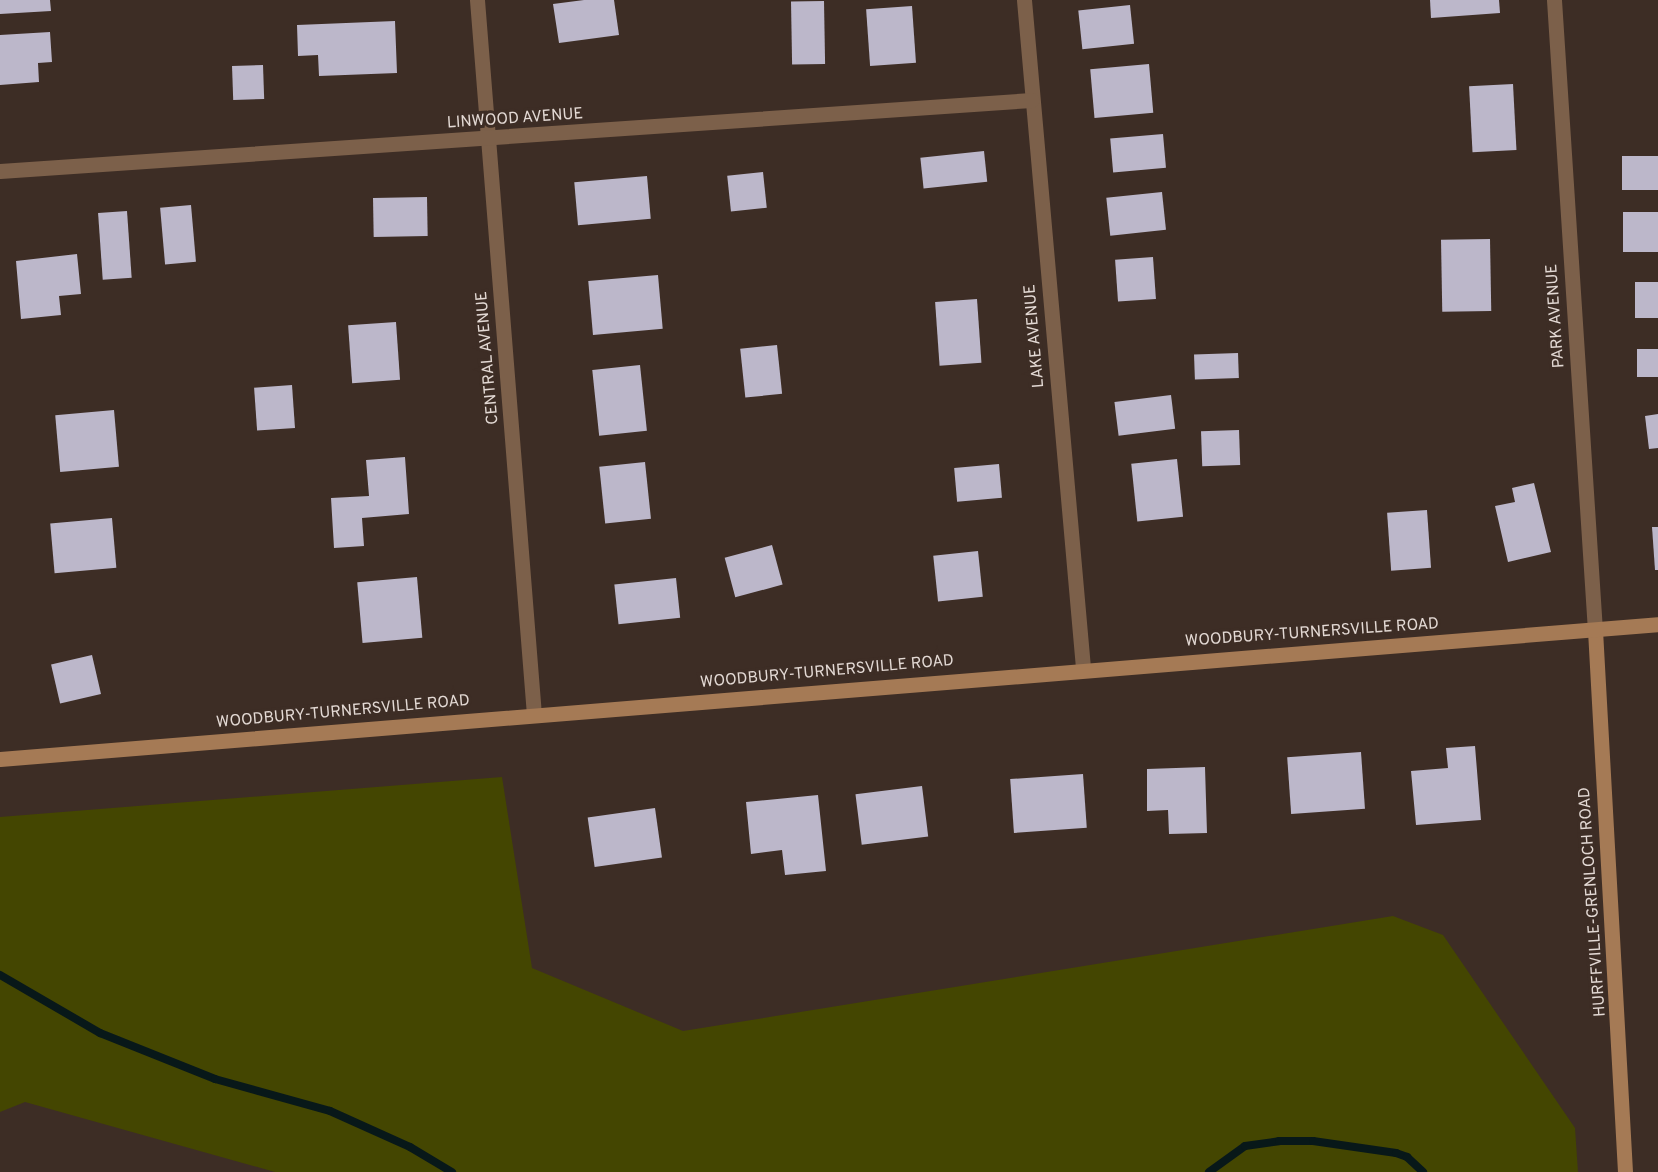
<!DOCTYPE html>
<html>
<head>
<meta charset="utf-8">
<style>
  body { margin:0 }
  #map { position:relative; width:1658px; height:1172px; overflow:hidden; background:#3d2d25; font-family:Overpass,sans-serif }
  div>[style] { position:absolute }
  .green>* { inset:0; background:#444601 }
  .stream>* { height:8px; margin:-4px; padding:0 4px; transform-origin:4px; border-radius:4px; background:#081819 }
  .building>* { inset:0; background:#bcb7ca; transform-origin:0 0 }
  .minor>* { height:15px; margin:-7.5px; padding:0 7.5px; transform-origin:7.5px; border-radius:7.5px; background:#7c604a }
  .secondary>* { height:15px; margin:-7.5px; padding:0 7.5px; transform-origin:7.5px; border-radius:7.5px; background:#a57a55 }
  span { translate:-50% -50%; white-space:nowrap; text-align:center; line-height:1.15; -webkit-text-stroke:6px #3d2d25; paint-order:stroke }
  .street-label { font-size:16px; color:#e3d9d4 }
</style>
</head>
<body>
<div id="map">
  <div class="green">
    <div style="clip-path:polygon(502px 777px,532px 968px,683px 1031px,1393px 916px,1443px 935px,1575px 1128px,1578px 1172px,275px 1172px,25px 1102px,0 1112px,0 817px)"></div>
  </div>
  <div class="stream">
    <div style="left:0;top:975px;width:116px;rotate:30.1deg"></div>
    <div style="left:100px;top:1033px;width:124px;rotate:21.8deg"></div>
    <div style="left:215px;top:1079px;width:119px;rotate:15.5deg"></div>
    <div style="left:330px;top:1111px;width:88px;rotate:24.2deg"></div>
    <div style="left:410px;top:1147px;width:49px;rotate:30.8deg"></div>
    <div style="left:1209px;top:1172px;width:44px;rotate:-35.8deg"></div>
    <div style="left:1245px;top:1146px;width:34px;rotate:-8deg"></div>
    <div style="left:1279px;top:1141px;width:34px"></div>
    <div style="left:1313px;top:1141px;width:84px;rotate:8.2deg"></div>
    <div style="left:1396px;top:1153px;width:12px;rotate:20deg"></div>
    <div style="left:1407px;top:1157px;width:22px;rotate:43deg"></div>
  </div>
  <div class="building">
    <div style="clip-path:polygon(0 0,50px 0,51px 11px,0 14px)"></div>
    <div style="clip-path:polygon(584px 0,614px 0,619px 35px,559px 43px,553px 4px)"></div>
    <div style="clip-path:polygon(1430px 0,1499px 0,1500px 13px,1431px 18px)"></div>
    <div style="left:824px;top:1px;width:63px;height:33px;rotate:89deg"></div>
    <div style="left:1130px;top:5px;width:39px;height:52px;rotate:84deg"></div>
    <div style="left:912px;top:6px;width:57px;height:46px;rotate:86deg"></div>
    <div style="clip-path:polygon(395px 21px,397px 73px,319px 76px,318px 55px,298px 56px,297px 25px)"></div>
    <div style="clip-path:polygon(50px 32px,52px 62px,38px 63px,39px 82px,0 85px,0 35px)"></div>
    <div style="left:1149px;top:64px;width:49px;height:59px;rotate:85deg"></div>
    <div style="left:263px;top:65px;width:34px;height:31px;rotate:88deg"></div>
    <div style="left:1513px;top:84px;width:66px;height:44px;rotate:87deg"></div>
    <div style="left:1163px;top:134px;width:34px;height:53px;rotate:85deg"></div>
    <div style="left:984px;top:151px;width:31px;height:64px;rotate:84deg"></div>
    <div style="left:1658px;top:156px;width:34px;height:36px;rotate:90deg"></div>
    <div style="left:763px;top:172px;width:36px;height:36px;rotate:84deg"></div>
    <div style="left:647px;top:176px;width:43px;height:73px;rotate:85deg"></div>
    <div style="left:1162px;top:192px;width:38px;height:56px;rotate:84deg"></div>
    <div style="left:427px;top:197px;width:39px;height:54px;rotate:89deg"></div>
    <div style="left:191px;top:205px;width:57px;height:31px;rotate:85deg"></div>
    <div style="left:127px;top:211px;width:67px;height:29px;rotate:86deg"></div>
    <div style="left:1658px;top:212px;width:40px;height:35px;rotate:90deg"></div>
    <div style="left:1490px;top:239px;width:72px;height:49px;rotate:89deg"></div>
    <div style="clip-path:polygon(77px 254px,81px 294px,59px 296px,61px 315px,21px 319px,16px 261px)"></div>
    <div style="left:1153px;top:257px;width:42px;height:38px;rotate:86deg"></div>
    <div style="left:658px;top:275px;width:54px;height:70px;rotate:85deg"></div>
    <div style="left:1658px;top:282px;width:36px;height:23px;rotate:90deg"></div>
    <div style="left:977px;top:299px;width:64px;height:42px;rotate:86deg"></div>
    <div style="left:396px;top:322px;width:58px;height:48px;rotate:86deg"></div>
    <div style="left:777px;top:345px;width:49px;height:37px;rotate:84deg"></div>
    <div style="left:1658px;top:349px;width:28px;height:21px;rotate:90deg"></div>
    <div style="left:1238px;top:353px;width:25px;height:44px;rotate:88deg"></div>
    <div style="left:640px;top:365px;width:66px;height:48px;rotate:84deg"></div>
    <div style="left:292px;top:385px;width:43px;height:38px;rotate:86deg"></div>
    <div style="left:1171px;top:395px;width:34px;height:57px;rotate:83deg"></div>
    <div style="left:114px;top:410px;width:57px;height:59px;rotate:85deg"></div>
    <div style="clip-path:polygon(1658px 414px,1658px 448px,1649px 449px,1645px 416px)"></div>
    <div style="left:1239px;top:430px;width:35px;height:38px;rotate:88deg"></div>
    <div style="clip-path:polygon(405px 457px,409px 514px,362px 518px,364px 546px,334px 548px,331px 498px,369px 496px,366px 460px)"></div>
    <div style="left:1177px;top:459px;width:58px;height:46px;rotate:84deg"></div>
    <div style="left:645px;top:462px;width:57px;height:46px;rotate:84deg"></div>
    <div style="left:999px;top:464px;width:34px;height:45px;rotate:85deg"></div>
    <div style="clip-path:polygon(1534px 483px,1551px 552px,1508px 562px,1495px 506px,1515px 502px,1512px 488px)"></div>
    <div style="left:1427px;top:510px;width:58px;height:40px;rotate:86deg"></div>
    <div style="left:112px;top:518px;width:50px;height:62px;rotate:85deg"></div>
    <div style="clip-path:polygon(1652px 527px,1658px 527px,1658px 570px,1655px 570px)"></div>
    <div style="left:772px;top:545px;width:41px;height:49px;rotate:75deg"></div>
    <div style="left:978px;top:551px;width:46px;height:45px;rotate:84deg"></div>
    <div style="left:417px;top:577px;width:61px;height:60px;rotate:85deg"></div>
    <div style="left:676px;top:578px;width:40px;height:62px;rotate:84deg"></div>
    <div style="left:92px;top:655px;width:40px;height:42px;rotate:77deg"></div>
    <div style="clip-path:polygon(1475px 746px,1481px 820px,1416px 825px,1411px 771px,1448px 768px,1446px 748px)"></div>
    <div style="left:1361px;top:752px;width:57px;height:74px;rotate:86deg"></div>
    <div style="clip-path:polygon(1205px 767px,1207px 833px,1169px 834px,1168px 810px,1147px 811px,1147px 769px)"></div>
    <div style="left:1083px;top:774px;width:54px;height:73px;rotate:86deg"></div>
    <div style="left:922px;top:786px;width:51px;height:67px;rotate:83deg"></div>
    <div style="clip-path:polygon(818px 795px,826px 871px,785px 875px,782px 850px,751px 854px,746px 802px)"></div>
    <div style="left:655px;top:808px;width:50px;height:68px;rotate:82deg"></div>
  </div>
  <div class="minor">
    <div style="left:477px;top:0;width:716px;rotate:85.44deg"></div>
    <div style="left:1024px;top:0;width:671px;rotate:84.95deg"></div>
    <div style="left:1554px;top:0;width:631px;rotate:86.28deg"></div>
    <div style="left:0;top:171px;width:1034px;rotate:-3.94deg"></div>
  </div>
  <div class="secondary">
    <div style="left:1595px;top:630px;width:543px;rotate:86.83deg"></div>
    <div style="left:0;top:759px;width:1663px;rotate:-4.65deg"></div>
  </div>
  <div class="street-label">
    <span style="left:515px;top:119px;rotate:-4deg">LINWOOD AVENUE</span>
    <span style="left:1556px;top:316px;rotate:-94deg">PARK AVENUE</span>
    <span style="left:1035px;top:336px;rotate:-95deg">LAKE AVENUE</span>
    <span style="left:488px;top:358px;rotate:-95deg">CENTRAL AVENUE</span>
    <span style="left:1312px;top:633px;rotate:-4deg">WOODBURY-TURNERSVILLE ROAD</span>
    <span style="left:827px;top:672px;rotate:-5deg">WOODBURY-TURNERSVILLE ROAD</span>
    <span style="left:343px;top:712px;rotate:-5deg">WOODBURY-TURNERSVILLE ROAD</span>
    <span style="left:1593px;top:902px;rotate:-94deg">HURFFVILLE-GRENLOCH ROAD</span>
  </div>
</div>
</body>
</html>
